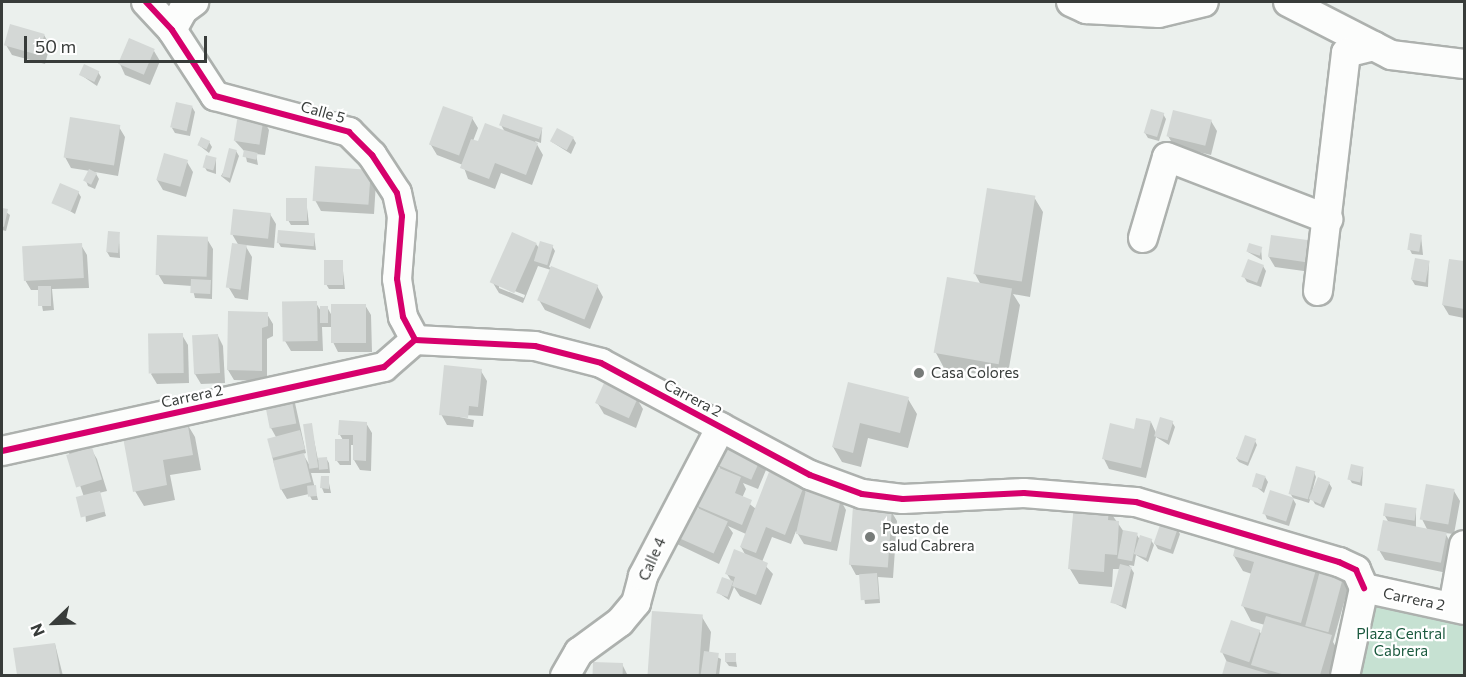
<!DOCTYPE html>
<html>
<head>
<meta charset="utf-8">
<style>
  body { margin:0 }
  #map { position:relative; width:1466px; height:677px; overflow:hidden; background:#ebf0ed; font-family:Commissioner,sans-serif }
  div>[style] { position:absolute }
  .green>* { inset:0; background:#c6e1d2 }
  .shadow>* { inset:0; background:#0003 }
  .building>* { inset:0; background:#d4d8d6; transform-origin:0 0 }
  .roads { filter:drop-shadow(2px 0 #adb1ae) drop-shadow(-2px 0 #adb1ae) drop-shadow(0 2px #adb1ae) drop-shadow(0 -2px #adb1ae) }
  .minor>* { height:28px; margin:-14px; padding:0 14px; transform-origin:14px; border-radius:14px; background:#fcfdfc }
  .cycleway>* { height:6px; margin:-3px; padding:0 3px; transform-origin:3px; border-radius:3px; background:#d6006c }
  .dots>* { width:16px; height:16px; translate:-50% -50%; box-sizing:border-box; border:3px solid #fff; border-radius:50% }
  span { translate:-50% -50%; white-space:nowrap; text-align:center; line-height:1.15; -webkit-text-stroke:4.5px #fff; paint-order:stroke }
  .street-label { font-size:15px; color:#383c3a }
  .poi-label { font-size:15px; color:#383c3a }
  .left { translate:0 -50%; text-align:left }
  .park-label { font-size:15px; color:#1b593e }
  .frame { position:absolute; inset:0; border:3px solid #383c3a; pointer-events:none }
  .north { position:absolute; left:24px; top:593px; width:60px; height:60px; -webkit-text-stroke:4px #fff; paint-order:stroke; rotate:247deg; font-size:16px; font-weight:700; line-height:24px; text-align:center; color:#383c3a }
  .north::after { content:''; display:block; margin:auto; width:21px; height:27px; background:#383c3a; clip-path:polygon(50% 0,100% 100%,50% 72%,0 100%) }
  .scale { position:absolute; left:24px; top:36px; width:183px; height:27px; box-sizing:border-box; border:3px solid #383c3a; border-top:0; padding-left:8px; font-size:18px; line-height:21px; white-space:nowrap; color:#383c3a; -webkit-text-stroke:4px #fff; paint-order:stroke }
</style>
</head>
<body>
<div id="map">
  <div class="green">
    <div style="clip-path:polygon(1372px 600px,1464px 621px,1464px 675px,1357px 676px)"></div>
  </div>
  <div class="shadow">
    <div style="clip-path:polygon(44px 35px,50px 45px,45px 64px,12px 55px,6px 45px)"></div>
    <div style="clip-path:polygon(154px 51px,160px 61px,150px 85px,125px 75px,120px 64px)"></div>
    <div style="clip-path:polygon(98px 72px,101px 77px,97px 86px,81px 75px)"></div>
    <div style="clip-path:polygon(192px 107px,195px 112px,190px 136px,175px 133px,172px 128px)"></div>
    <div style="clip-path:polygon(1163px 114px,1166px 119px,1159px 141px,1148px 138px,1145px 133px)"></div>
    <div style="clip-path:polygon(472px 118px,478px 128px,473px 141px,479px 143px,505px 132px,501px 125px,542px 129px,541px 143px,535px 141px,543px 155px,532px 185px,501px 173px,495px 189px,468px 179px,463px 165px,437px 155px,431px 145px)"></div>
    <div style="clip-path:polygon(263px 119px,269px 130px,265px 155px,256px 154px,258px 165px,247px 162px,245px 152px,235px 141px)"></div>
    <div style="clip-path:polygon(1211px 121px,1217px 131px,1211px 155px,1174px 146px,1168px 136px)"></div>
    <div style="clip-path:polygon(119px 127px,125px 137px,118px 176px,95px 172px,99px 179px,95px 189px,88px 186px,86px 181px,90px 171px,71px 168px,65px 157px)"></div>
    <div style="clip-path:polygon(573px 138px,576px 143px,571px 154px,552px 142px)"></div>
    <div style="clip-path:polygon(209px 142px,212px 147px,209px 153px,200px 146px)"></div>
    <div style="clip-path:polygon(236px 151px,239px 156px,230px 183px,221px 176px)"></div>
    <div style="clip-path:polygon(216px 159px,216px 174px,207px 171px,204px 166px)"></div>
    <div style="clip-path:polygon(187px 162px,193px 172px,186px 197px,163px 190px,157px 180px)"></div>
    <div style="clip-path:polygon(370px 172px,376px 182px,374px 214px,321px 211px,315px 200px)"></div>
    <div style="clip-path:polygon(78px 192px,81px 197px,75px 214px,54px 202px)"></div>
    <div style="clip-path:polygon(1034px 197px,1043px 212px,1030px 297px,1013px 294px,1020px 305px,1007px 379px,944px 368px,936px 353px,981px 285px,975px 274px)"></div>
    <div style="clip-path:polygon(306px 199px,309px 225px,291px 225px,288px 220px)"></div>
    <div style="clip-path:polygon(2px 209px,10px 215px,6px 231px,2px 230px)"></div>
    <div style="clip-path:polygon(270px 214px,276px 224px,274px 248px,245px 245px,252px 257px,248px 300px,235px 298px,229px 288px,239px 246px,232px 234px)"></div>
    <div style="clip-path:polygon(119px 233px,120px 258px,110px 257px,107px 252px)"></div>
    <div style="clip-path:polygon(314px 235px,316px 250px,281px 247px,278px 242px)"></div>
    <div style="clip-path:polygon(1421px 236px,1423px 255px,1412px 254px,1410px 250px)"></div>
    <div style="clip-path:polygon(207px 239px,213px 249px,212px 299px,195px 298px,192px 286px,164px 284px,158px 274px)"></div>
    <div style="clip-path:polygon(1314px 242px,1318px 273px,1275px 267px,1269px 257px)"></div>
    <div style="clip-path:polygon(evenodd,536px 244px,539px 248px,552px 246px,555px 251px,549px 267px,597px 286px,603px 297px,590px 329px,545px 310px,539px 300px,551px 270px,538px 266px,523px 303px,499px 293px,493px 283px,536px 244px,499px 285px,525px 295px,524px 298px,499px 288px,499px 285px)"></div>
    <div style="clip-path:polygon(81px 245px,87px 255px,89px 288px,52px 289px,54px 310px,43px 311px,39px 290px,31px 290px,25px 280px)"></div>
    <div style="clip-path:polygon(1261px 248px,1262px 260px,1248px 252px)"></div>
    <div style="clip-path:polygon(1450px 260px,1464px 263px,1464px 318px,1449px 315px,1443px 305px)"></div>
    <div style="clip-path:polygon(342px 262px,345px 289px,329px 289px,326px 284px)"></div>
    <div style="clip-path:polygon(1429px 262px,1428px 287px,1415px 285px,1412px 280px)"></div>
    <div style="clip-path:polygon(1263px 266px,1266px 271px,1261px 287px,1247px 282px,1244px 277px)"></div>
    <div style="clip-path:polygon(316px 303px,322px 313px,327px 307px,332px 316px,365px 305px,371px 315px,372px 352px,338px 352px,333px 342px,332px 327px,322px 327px,323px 351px,291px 351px,285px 341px)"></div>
    <div style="clip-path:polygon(229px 313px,267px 314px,273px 324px,273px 336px,267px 339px,267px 381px,234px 380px,228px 370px)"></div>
    <div style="clip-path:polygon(182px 335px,188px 345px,189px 383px,157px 384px,151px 374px)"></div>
    <div style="clip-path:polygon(218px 336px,223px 346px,225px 383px,201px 384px,195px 374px)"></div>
    <div style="clip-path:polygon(481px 371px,487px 381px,483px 416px,445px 414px,474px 420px,473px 427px,447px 425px,441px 414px)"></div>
    <div style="clip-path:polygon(849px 384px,908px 399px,917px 414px,908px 448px,868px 438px,861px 467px,842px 462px,833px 447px)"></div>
    <div style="clip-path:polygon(289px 393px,295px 403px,306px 453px,303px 454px,310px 466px,311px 425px,318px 460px,326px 458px,329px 463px,330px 473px,311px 473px,318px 500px,312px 500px,309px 494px,287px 499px,281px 489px,272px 456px,276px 437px,271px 428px)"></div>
    <div style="clip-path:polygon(637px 399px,643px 409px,636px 428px,604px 414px,598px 404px)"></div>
    <div style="clip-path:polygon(186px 422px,195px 437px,201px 470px,170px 475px,175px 500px,144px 506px,135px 491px)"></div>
    <div style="clip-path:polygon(1151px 422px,1156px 433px,1172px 422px,1175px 427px,1169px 445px,1156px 437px,1146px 478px,1109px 469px,1104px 459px)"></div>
    <div style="clip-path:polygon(366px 423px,372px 433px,371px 471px,360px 470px,354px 460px,355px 445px,351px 445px,351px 465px,340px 465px,337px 461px,343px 440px,340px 435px)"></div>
    <div style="clip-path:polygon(1255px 441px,1257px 445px,1248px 466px,1239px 462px,1236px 458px)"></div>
    <div style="clip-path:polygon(83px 445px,84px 451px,91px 449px,97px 459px,107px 491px,99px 493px,106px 516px,86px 522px,84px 497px,68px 450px)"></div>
    <div style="clip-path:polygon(760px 460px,766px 470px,758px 489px,743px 483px,746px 489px,742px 498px,756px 509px,803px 488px,806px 492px,840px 499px,846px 510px,837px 551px,804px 544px,796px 531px,791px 544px,772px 537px,762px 562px,773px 574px,761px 605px,740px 596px,734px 587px,729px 600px,717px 592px,732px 582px,727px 574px,746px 556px,741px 547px,746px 534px,728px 526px,733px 533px,719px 564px,677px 544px,671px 534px,700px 511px,697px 505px,721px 471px,718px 464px)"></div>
    <div style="clip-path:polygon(1363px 468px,1362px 486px,1352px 483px,1349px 478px)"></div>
    <div style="clip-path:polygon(1314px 472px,1316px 477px,1312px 492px,1329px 483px,1332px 488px,1324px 508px,1315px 504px,1311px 497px,1309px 503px,1293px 498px,1290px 493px)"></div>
    <div style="clip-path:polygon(1265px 477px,1268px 482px,1264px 493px,1254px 485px)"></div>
    <div style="clip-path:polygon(328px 478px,331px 493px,324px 493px,322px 488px)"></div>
    <div style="clip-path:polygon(1454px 491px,1460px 501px,1454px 534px,1445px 533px,1452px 545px,1447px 573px,1385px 560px,1379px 550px,1389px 523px,1385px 516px,1416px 510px,1416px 528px,1428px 531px,1422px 519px)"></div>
    <div style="clip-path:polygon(1293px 499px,1296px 504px,1289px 526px,1267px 519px,1265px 514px)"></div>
    <div style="clip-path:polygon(1108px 509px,1124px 532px,1137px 535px,1140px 540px,1151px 540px,1154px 545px,1148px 562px,1136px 555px,1134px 566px,1129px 565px,1134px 573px,1126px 609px,1114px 603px,1121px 569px,1113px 569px,1112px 587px,1079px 584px,1070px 569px)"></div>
    <div style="clip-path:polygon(891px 511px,897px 521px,893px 578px,878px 577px,880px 603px,865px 604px,861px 575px,856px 575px,850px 564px)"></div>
    <div style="clip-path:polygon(1177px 529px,1180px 534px,1173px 554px,1158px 549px,1155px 544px)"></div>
    <div style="clip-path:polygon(1234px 556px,1316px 567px,1320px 575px,1343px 575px,1349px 585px,1333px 642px,1339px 652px,1332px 676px,1224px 676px,1227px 662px,1222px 652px,1259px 631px,1262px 635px,1265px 625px,1251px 621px,1243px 606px,1252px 574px,1243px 571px)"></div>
    <div style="clip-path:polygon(702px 617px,711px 632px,709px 653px,721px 659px,719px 676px,648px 676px)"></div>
    <div style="clip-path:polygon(55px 644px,63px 676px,18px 676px,15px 650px)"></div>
    <div style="clip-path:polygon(735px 655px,737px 667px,729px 666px,726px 662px)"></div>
    <div style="clip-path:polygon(595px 663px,622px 664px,628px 676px,595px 676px)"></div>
  </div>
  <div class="building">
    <div style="left:10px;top:24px;width:36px;height:22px;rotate:16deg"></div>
    <div style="left:129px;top:38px;width:28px;height:28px;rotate:23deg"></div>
    <div style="left:84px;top:64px;width:17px;height:12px;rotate:25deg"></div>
    <div style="left:176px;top:102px;width:17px;height:26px;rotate:13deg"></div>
    <div style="left:443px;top:106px;width:32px;height:41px;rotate:20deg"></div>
    <div style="left:1151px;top:109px;width:14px;height:25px;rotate:17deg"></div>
    <div style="left:1173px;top:110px;width:40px;height:27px;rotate:14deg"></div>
    <div style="left:238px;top:114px;width:26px;height:27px;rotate:9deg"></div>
    <div style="left:503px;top:114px;width:42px;height:12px;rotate:19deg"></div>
    <div style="left:70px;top:117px;width:51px;height:41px;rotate:9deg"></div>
    <div style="clip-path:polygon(485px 123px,538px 143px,526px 175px,495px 163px,489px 179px,460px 168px,471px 139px,478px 141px)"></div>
    <div style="left:557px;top:128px;width:19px;height:15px;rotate:28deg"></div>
    <div style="left:201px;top:137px;width:10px;height:9px;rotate:24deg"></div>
    <div style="left:229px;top:148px;width:8px;height:29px;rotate:14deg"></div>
    <div style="left:244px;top:150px;width:14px;height:7px;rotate:12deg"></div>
    <div style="left:164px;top:153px;width:25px;height:28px;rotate:16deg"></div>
    <div style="left:206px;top:155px;width:11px;height:13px;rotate:15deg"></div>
    <div style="left:315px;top:166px;width:56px;height:35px;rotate:4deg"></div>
    <div style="left:89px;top:169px;width:9px;height:13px;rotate:27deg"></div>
    <div style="left:60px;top:183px;width:21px;height:22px;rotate:23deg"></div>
    <div style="left:987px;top:188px;width:49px;height:87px;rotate:9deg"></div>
    <div style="left:286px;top:198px;width:21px;height:23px"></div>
    <div style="clip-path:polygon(2px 208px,8px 209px,4px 227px,2px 226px)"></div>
    <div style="left:233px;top:209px;width:38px;height:26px;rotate:6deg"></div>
    <div style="left:278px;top:230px;width:37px;height:13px;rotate:5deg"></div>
    <div style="left:108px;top:231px;width:12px;height:21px;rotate:5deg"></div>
    <div style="left:512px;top:232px;width:27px;height:55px;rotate:24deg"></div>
    <div style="left:1410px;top:233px;width:12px;height:17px;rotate:9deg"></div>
    <div style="left:157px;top:235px;width:51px;height:40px;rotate:2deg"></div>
    <div style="left:1271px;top:235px;width:44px;height:22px;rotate:8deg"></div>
    <div style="left:540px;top:241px;width:14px;height:21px;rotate:17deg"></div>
    <div style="left:82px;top:243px;width:35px;height:60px;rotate:87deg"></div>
    <div style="left:232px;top:243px;width:15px;height:45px;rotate:8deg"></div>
    <div style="left:1249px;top:243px;width:14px;height:9px;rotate:17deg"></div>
    <div style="left:1415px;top:258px;width:15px;height:22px;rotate:11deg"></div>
    <div style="left:1248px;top:259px;width:17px;height:19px;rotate:21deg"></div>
    <div style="clip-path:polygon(1449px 259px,1464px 261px,1464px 309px,1442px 305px)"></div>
    <div style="left:343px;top:260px;width:25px;height:19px;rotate:90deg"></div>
    <div style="left:551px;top:266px;width:51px;height:37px;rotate:22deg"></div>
    <div style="left:947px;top:277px;width:66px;height:77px;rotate:10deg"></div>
    <div style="left:191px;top:279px;width:20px;height:14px;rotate:3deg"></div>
    <div style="left:38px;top:286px;width:13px;height:20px"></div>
    <div style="left:317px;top:301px;width:40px;height:35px;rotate:89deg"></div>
    <div style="left:331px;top:304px;width:35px;height:39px"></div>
    <div style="left:320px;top:306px;width:8px;height:17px"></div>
    <div style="clip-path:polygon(228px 311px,268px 312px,268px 326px,262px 328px,262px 371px,227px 370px)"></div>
    <div style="left:183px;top:333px;width:40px;height:35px;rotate:89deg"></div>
    <div style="left:218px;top:334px;width:39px;height:26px;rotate:87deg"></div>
    <div style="clip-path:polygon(444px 365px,482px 369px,478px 407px,469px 406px,468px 418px,439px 415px)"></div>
    <div style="clip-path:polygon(848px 382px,909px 397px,900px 433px,860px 423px,853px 453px,832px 447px)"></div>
    <div style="left:604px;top:383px;width:37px;height:22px;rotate:24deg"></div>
    <div style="left:290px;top:391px;width:33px;height:27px;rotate:79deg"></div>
    <div style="left:1160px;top:417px;width:14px;height:20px;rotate:17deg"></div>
    <div style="clip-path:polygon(1136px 418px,1151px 421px,1141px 468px,1102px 459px,1110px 423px,1134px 429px)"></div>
    <div style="clip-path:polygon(187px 420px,193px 455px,163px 460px,167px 485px,133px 492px,122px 432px)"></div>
    <div style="clip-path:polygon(339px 420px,367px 422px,366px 461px,353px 460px,353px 435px,338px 435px)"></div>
    <div style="left:312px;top:423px;width:45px;height:9px;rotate:82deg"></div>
    <div style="left:300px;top:430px;width:20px;height:34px;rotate:75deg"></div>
    <div style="left:1245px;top:435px;width:12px;height:25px;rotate:20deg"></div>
    <div style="left:335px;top:439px;width:14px;height:22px"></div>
    <div style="left:725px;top:443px;width:39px;height:23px;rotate:24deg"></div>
    <div style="left:92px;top:447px;width:34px;height:27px;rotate:73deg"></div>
    <div style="left:304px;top:453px;width:30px;height:32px;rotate:76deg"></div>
    <div style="left:327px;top:457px;width:12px;height:9px;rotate:85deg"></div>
    <div style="left:1351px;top:464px;width:13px;height:16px;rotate:13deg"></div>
    <div style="clip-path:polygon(712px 465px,741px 477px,735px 493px,752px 500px,742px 525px,695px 505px)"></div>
    <div style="left:1296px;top:466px;width:20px;height:29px;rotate:15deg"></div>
    <div style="clip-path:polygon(769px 472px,804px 486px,785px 535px,766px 527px,756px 553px,740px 547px)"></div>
    <div style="left:1256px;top:473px;width:10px;height:14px;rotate:17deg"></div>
    <div style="clip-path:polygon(321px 476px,329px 476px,329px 489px,320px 488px)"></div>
    <div style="left:1318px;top:477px;width:13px;height:24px;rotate:23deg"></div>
    <div style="left:1426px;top:484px;width:29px;height:36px;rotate:10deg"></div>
    <div style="left:316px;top:485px;width:11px;height:9px;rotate:85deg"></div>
    <div style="left:806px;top:490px;width:36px;height:45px;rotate:13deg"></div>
    <div style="left:1270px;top:490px;width:25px;height:25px;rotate:18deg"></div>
    <div style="left:100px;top:491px;width:21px;height:25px;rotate:76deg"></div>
    <div style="left:684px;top:502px;width:48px;height:35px;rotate:24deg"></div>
    <div style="left:1385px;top:503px;width:32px;height:13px;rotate:9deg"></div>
    <div style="clip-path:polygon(1074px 504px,1109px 508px,1108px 520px,1119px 521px,1117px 555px,1105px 554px,1104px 572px,1068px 569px)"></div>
    <div style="left:853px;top:506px;width:39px;height:59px;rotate:4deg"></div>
    <div style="left:1383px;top:520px;width:65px;height:31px;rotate:11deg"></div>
    <div style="left:1161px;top:522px;width:18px;height:23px;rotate:19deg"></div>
    <div style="left:1123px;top:530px;width:15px;height:29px;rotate:11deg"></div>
    <div style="left:1140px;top:535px;width:13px;height:20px;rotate:18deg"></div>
    <div style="clip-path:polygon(1236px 543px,1317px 566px,1301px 623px,1241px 606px,1254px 562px,1233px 556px)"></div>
    <div style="clip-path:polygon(734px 549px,768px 563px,756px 595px,732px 586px,735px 577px,725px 574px)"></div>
    <div style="left:1120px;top:564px;width:12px;height:40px;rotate:14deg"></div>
    <div style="left:1321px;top:567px;width:24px;height:61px;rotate:15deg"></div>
    <div style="left:877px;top:573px;width:26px;height:18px;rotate:86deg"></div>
    <div style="left:722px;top:577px;width:12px;height:17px;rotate:20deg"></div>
    <div style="left:652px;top:611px;width:51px;height:64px;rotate:4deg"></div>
    <div style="clip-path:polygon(1266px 616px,1332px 635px,1320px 675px,1285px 675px,1251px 665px)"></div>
    <div style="left:1231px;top:620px;width:31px;height:34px;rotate:19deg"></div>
    <div style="clip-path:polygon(55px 643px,60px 675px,17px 675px,13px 648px)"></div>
    <div style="left:704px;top:651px;width:15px;height:24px;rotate:8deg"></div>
    <div style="left:725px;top:653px;width:11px;height:9px"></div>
    <div style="clip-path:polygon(1226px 661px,1272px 675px,1222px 675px)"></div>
    <div style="left:593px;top:662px;width:30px;height:13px;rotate:2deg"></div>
  </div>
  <div class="roads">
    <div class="minor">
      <div style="left:146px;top:2px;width:38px;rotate:47deg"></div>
      <div style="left:172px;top:30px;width:79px;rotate:56.9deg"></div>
      <div style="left:215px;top:96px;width:139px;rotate:15deg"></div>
      <div style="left:349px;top:132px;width:33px;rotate:45deg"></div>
      <div style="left:372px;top:155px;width:45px;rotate:56.7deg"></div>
      <div style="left:397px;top:193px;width:24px;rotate:78deg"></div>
      <div style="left:402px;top:216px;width:63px;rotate:94.5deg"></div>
      <div style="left:397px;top:279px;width:38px;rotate:81deg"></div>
      <div style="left:403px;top:317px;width:26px;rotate:62deg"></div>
      <div style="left:1071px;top:2px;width:17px;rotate:25deg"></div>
      <div style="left:1086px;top:9px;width:73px;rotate:3.1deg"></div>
      <div style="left:1159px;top:13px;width:46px;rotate:-13.7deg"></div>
      <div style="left:1288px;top:2px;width:116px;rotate:27.2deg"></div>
      <div style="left:1391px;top:55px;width:74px;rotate:7deg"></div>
      <div style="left:172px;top:30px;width:23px;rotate:-61deg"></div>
      <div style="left:183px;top:10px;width:14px;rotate:-36deg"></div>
      <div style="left:1143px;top:238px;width:84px;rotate:-73.5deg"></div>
      <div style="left:1167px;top:157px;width:173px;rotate:21.1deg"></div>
      <div style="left:1318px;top:291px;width:240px;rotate:-83.3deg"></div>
      <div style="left:1346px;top:53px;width:29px;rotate:-14deg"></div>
      <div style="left:2px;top:451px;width:391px;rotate:-12.4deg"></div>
      <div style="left:384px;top:367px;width:41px;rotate:-41.1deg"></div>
      <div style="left:415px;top:340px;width:120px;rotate:2.9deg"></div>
      <div style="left:535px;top:346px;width:68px;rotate:14.4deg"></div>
      <div style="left:601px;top:363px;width:237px;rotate:28.2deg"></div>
      <div style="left:810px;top:475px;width:55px;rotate:20.1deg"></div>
      <div style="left:862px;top:494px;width:41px;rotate:7deg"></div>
      <div style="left:903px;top:499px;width:121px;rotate:-2.8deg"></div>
      <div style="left:1024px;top:493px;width:112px;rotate:4.6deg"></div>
      <div style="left:1136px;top:502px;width:212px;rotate:16.5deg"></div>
      <div style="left:1339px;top:562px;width:19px;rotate:25deg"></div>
      <div style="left:1356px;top:570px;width:20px;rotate:66deg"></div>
      <div style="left:1364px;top:588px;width:102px;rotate:12.4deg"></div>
      <div style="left:1453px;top:607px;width:63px;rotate:-79.9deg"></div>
      <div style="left:565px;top:676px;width:28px;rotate:-60deg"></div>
      <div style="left:579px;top:652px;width:51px;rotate:-36.2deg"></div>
      <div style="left:620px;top:622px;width:25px;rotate:-50deg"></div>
      <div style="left:636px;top:603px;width:28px;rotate:-75deg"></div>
      <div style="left:643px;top:576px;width:168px;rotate:-62.4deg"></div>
      <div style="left:1345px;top:676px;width:90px;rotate:-77.8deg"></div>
    </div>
  </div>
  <div class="cycleway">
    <div style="left:146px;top:2px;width:38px;rotate:47deg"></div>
    <div style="left:172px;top:30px;width:79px;rotate:56.9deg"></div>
    <div style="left:215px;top:96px;width:139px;rotate:15deg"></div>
    <div style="left:349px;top:132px;width:33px;rotate:45deg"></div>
    <div style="left:372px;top:155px;width:45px;rotate:56.7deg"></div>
    <div style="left:397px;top:193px;width:24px;rotate:78deg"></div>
    <div style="left:402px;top:216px;width:63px;rotate:94.5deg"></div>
    <div style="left:397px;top:279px;width:38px;rotate:81deg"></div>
    <div style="left:403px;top:317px;width:26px;rotate:62deg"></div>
    <div style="left:2px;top:451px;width:391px;rotate:-12.4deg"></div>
    <div style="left:384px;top:367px;width:41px;rotate:-41.1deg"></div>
    <div style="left:415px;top:340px;width:120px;rotate:2.9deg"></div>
    <div style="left:535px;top:346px;width:68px;rotate:14.4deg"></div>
    <div style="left:601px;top:363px;width:237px;rotate:28.2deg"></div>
    <div style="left:810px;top:475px;width:55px;rotate:20.1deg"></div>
    <div style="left:862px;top:494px;width:41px;rotate:7deg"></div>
    <div style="left:903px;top:499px;width:121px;rotate:-2.8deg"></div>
    <div style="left:1024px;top:493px;width:112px;rotate:4.6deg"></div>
    <div style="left:1136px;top:502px;width:212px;rotate:16.5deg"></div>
    <div style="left:1339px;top:562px;width:19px;rotate:25deg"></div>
    <div style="left:1356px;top:570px;width:20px;rotate:66deg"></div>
  </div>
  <div class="dots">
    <div style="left:919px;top:373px;background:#777b79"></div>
    <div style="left:870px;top:537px;background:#777b79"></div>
  </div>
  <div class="street-label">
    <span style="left:323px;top:112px;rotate:16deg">Calle 5</span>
    <span style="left:192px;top:396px;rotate:-12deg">Carrera 2</span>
    <span style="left:693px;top:398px;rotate:28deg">Carrera 2</span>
    <span style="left:652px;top:559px;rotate:-66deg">Calle 4</span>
    <span style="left:1414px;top:599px;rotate:12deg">Carrera 2</span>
  </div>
  <div class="poi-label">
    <span class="left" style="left:931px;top:373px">Casa Colores</span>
    <span class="left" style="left:882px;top:537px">Puesto de<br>salud Cabrera</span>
  </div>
  <div class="park-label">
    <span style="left:1401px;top:642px">Plaza Central<br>Cabrera</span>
  </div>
  <div class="frame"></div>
  <div class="north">N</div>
  <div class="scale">50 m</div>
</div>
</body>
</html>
